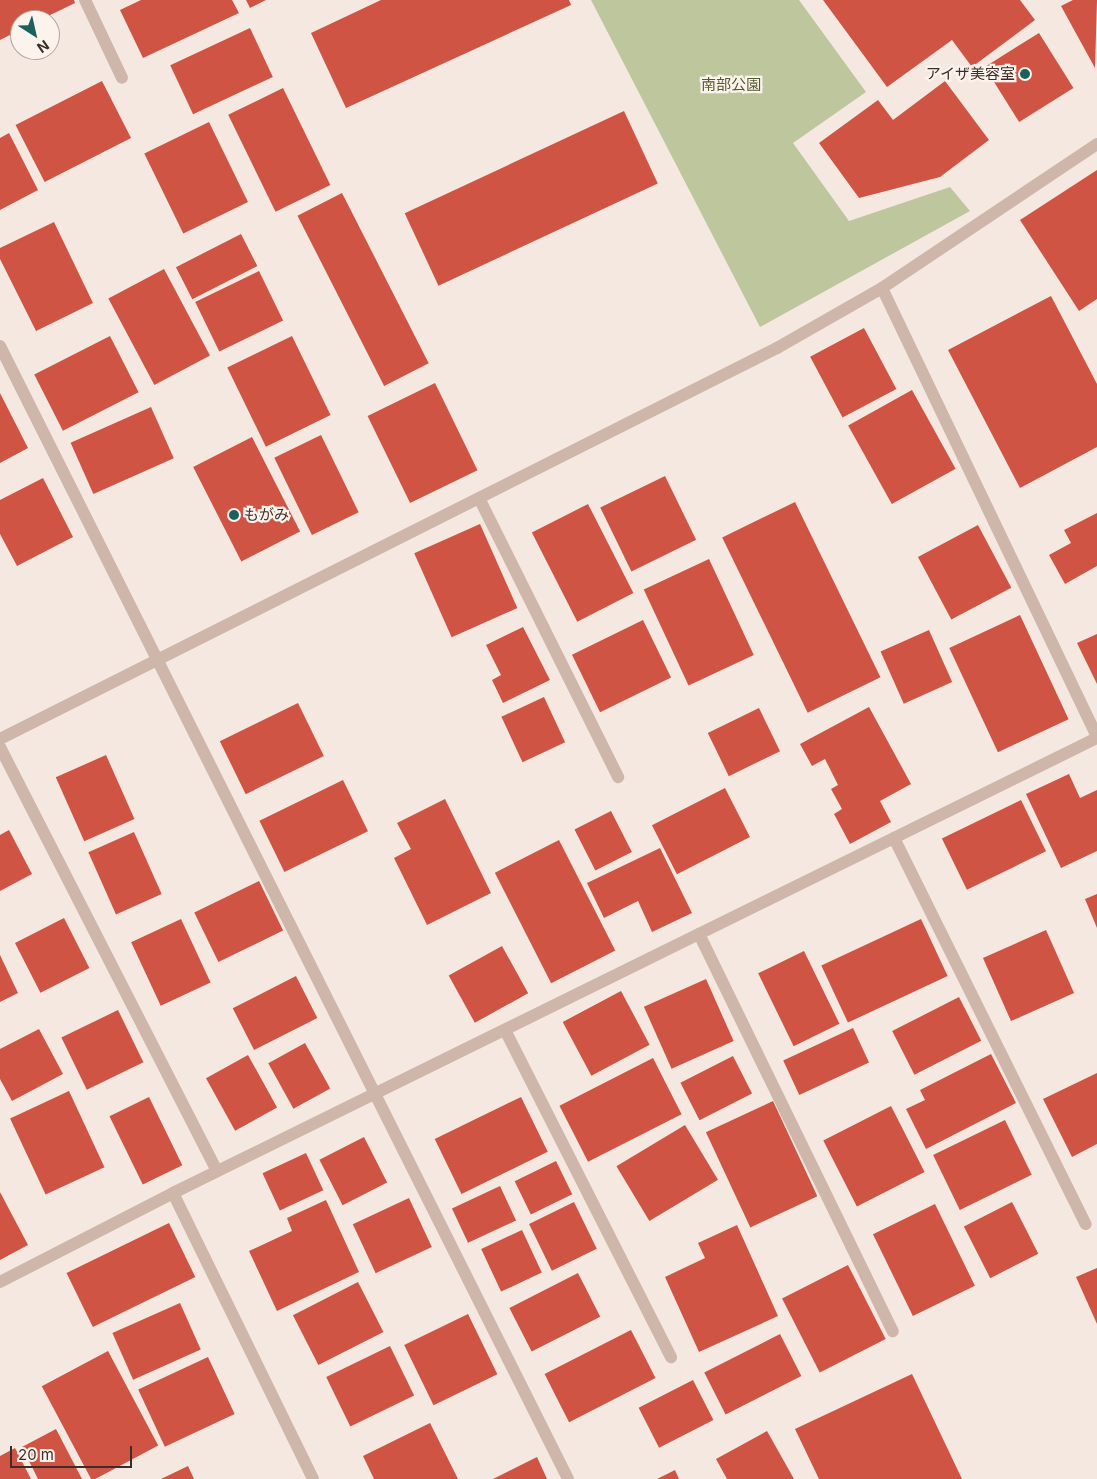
<!DOCTYPE html>
<html>
<head>
<meta charset="utf-8">
<style>
  body { margin:0 }
  #map { position:relative; width:1097px; height:1479px; overflow:hidden; background:#f5e8e0; font-family:Inter,"Noto Sans JP",sans-serif }
  div>[style] { position:absolute }
  .green>* { inset:0; background:#bec69e }
  .building>* { inset:0; background:#cf5444; transform-origin:0 0 }
  .service>* { height:12px; margin:-6px; padding:0 6px; transform-origin:6px; border-radius:6px; background:#cfb6aa }
  .dots>* { width:14px; height:14px; translate:-50% -50%; box-sizing:border-box; border:2px solid #fcf3ed; border-radius:50% }
  span { translate:-50% -50%; white-space:nowrap; text-align:center; line-height:1.15; -webkit-text-stroke:4.5px #fcf3ed; paint-order:stroke }
  .poi-label { font-size:15px; color:#3c2d2a }
  .right { translate:-100% -50%; text-align:right }
  .left { translate:0 -50%; text-align:left }
  .park-label { font-size:15px; color:#515c2c }
  .north { position:absolute; left:10px; top:10px; width:50px; height:50px; box-sizing:border-box; background:#fcf3ed; border:1px solid #afa49f; border-radius:50%; rotate:145deg; font-size:14px; font-weight:700; line-height:20px; text-align:center; color:#3c2d2a }
  .north::after { content:''; display:block; margin:auto; width:18px; height:22px; background:#1c615d; clip-path:polygon(50% 0,100% 100%,50% 72%,0 100%) }
  .scale { position:absolute; left:10px; top:1446px; width:122px; height:22px; box-sizing:border-box; border:2px solid #3c2d2a; border-top:0; padding-left:6px; font-size:15px; line-height:18px; white-space:nowrap; color:#3c2d2a; -webkit-text-stroke:4px #fcf3ed; paint-order:stroke }
</style>
</head>
<body>
<div id="map">
  <div class="green">
    <div style="clip-path:polygon(591px 0,799px 0,866px 92px,793px 143px,849px 221px,950px 187px,970px 211px,760px 327px)"></div>
  </div>
  <div class="building">
    <div style="clip-path:polygon(0 0,74px 0,75px 3px,40px 20px,20px 20px,20px 30px,0 40px)"></div>
    <div style="clip-path:polygon(141px 0,232px 0,239px 13px,143px 58px,120px 10px)"></div>
    <div style="clip-path:polygon(246px 0,266px 0,250px 8px)"></div>
    <div style="clip-path:polygon(381px 0,569px 0,571px 5px,346px 108px,311px 33px)"></div>
    <div style="clip-path:polygon(823px 0,1020px 0,1035px 20px,972px 67px,952px 40px,887px 87px)"></div>
    <div style="clip-path:polygon(1073px 0,1097px 0,1095px 68px,1061px 6px)"></div>
    <div style="left:250px;top:28px;width:54px;height:88px;rotate:65deg"></div>
    <div style="left:1039px;top:33px;width:65px;height:64px;rotate:58deg"></div>
    <div style="left:102px;top:81px;width:64px;height:97px;rotate:63deg"></div>
    <div style="clip-path:polygon(945px 81px,989px 140px,940px 177px,859px 198px,819px 143px,878px 100px,893px 120px)"></div>
    <div style="left:283px;top:88px;width:108px;height:61px;rotate:64deg"></div>
    <div style="left:624px;top:111px;width:80px;height:242px;rotate:65deg"></div>
    <div style="left:209px;top:122px;width:89px;height:72px;rotate:64deg"></div>
    <div style="clip-path:polygon(9px 133px,38px 190px,0 210px,0 138px)"></div>
    <div style="clip-path:polygon(1097px 170px,1097px 299px,1079px 311px,1020px 220px)"></div>
    <div style="left:342px;top:193px;width:191px;height:50px;rotate:63deg"></div>
    <div style="clip-path:polygon(54px 222px,93px 303px,36px 331px,0 259px,0 248px)"></div>
    <div style="left:241px;top:234px;width:36px;height:73px;rotate:63deg"></div>
    <div style="left:164px;top:269px;width:98px;height:63px;rotate:62deg"></div>
    <div style="left:259px;top:271px;width:55px;height:71px;rotate:64deg"></div>
    <div style="clip-path:polygon(1051px 296px,1097px 384px,1097px 447px,1020px 488px,948px 350px)"></div>
    <div style="left:864px;top:328px;width:69px;height:61px;rotate:62deg"></div>
    <div style="left:110px;top:336px;width:63px;height:85px;rotate:63deg"></div>
    <div style="left:292px;top:336px;width:88px;height:72px;rotate:64deg"></div>
    <div style="left:435px;top:383px;width:97px;height:75px;rotate:64deg"></div>
    <div style="left:912px;top:390px;width:90px;height:73px;rotate:61deg"></div>
    <div style="clip-path:polygon(0 393px,28px 448px,0 463px)"></div>
    <div style="left:151px;top:407px;width:56px;height:88px;rotate:66deg"></div>
    <div style="left:321px;top:435px;width:86px;height:52px;rotate:64deg"></div>
    <div style="left:252px;top:437px;width:106px;height:66px;rotate:63deg"></div>
    <div style="left:665px;top:476px;width:71px;height:72px;rotate:64deg"></div>
    <div style="clip-path:polygon(43px 478px,73px 537px,17px 566px,0 534px,0 500px)"></div>
    <div style="left:795px;top:502px;width:195px;height:81px;rotate:64deg"></div>
    <div style="left:588px;top:504px;width:100px;height:63px;rotate:63deg"></div>
    <div style="clip-path:polygon(1097px 513px,1097px 566px,1065px 584px,1049px 555px,1071px 543px,1064px 530px)"></div>
    <div style="left:480px;top:524px;width:92px;height:72px;rotate:66deg"></div>
    <div style="left:978px;top:525px;width:71px;height:68px;rotate:62deg"></div>
    <div style="left:709px;top:559px;width:106px;height:72px;rotate:65deg"></div>
    <div style="left:1020px;top:615px;width:115px;height:78px;rotate:65deg"></div>
    <div style="left:643px;top:620px;width:64px;height:79px;rotate:64deg"></div>
    <div style="clip-path:polygon(523px 627px,550px 680px,503px 703px,492px 680px,501px 675px,486px 645px)"></div>
    <div style="left:929px;top:630px;width:57px;height:53px;rotate:66deg"></div>
    <div style="clip-path:polygon(1097px 634px,1097px 684px,1077px 643px)"></div>
    <div style="left:544px;top:697px;width:50px;height:47px;rotate:65deg"></div>
    <div style="left:298px;top:703px;width:59px;height:87px;rotate:64deg"></div>
    <div style="clip-path:polygon(869px 707px,911px 784px,880px 801px,891px 822px,850px 844px,834px 814px,842px 809px,831px 789px,838px 785px,825px 759px,812px 766px,800px 744px)"></div>
    <div style="left:759px;top:708px;width:48px;height:57px;rotate:64deg"></div>
    <div style="left:106px;top:755px;width:70px;height:55px;rotate:66deg"></div>
    <div style="clip-path:polygon(1069px 774px,1080px 798px,1097px 790px,1097px 851px,1061px 868px,1026px 794px)"></div>
    <div style="left:343px;top:780px;width:57px;height:93px;rotate:64deg"></div>
    <div style="left:725px;top:788px;width:55px;height:82px;rotate:63deg"></div>
    <div style="clip-path:polygon(445px 799px,491px 893px,427px 925px,394px 858px,411px 849px,397px 823px)"></div>
    <div style="left:1021px;top:800px;width:57px;height:88px;rotate:64deg"></div>
    <div style="left:611px;top:811px;width:46px;height:41px;rotate:63deg"></div>
    <div style="clip-path:polygon(9px 830px,32px 874px,0 891px,0 835px)"></div>
    <div style="left:134px;top:832px;width:68px;height:50px;rotate:66deg"></div>
    <div style="left:559px;top:840px;width:124px;height:72px;rotate:63deg"></div>
    <div style="clip-path:polygon(660px 848px,692px 913px,652px 932px,638px 901px,604px 918px,587px 883px)"></div>
    <div style="left:259px;top:881px;width:55px;height:72px;rotate:64deg"></div>
    <div style="clip-path:polygon(1097px 894px,1097px 928px,1085px 899px)"></div>
    <div style="left:64px;top:918px;width:56px;height:55px;rotate:63deg"></div>
    <div style="left:181px;top:919px;width:70px;height:55px;rotate:65deg"></div>
    <div style="left:921px;top:919px;width:63px;height:110px;rotate:65deg"></div>
    <div style="left:1046px;top:930px;width:69px;height:69px;rotate:66deg"></div>
    <div style="left:502px;top:946px;width:54px;height:61px;rotate:61deg"></div>
    <div style="left:804px;top:951px;width:81px;height:51px;rotate:64deg"></div>
    <div style="clip-path:polygon(0 955px,18px 993px,0 1002px)"></div>
    <div style="left:296px;top:976px;width:47px;height:71px;rotate:63deg"></div>
    <div style="left:706px;top:979px;width:68px;height:68px;rotate:66deg"></div>
    <div style="left:621px;top:991px;width:61px;height:66px;rotate:62deg"></div>
    <div style="left:959px;top:997px;width:49px;height:75px;rotate:63deg"></div>
    <div style="left:118px;top:1010px;width:58px;height:63px;rotate:64deg"></div>
    <div style="left:853px;top:1028px;width:38px;height:77px;rotate:65deg"></div>
    <div style="clip-path:polygon(39px 1029px,63px 1074px,12px 1101px,0 1079px,0 1049px)"></div>
    <div style="left:305px;top:1043px;width:52px;height:42px;rotate:61deg"></div>
    <div style="clip-path:polygon(991px 1054px,1016px 1103px,926px 1149px,906px 1109px,925px 1100px,920px 1090px)"></div>
    <div style="left:248px;top:1055px;width:60px;height:48px;rotate:61deg"></div>
    <div style="left:733px;top:1056px;width:42px;height:59px;rotate:63deg"></div>
    <div style="left:653px;top:1058px;width:63px;height:105px;rotate:63deg"></div>
    <div style="clip-path:polygon(1097px 1073px,1097px 1144px,1072px 1157px,1043px 1099px)"></div>
    <div style="left:69px;top:1091px;width:84px;height:65px;rotate:65deg"></div>
    <div style="left:149px;top:1097px;width:76px;height:44px;rotate:64deg"></div>
    <div style="left:521px;top:1097px;width:61px;height:96px;rotate:64deg"></div>
    <div style="left:773px;top:1101px;width:105px;height:74px;rotate:65deg"></div>
    <div style="left:891px;top:1106px;width:74px;height:76px;rotate:63deg"></div>
    <div style="left:1005px;top:1120px;width:61px;height:80px;rotate:64deg"></div>
    <div style="left:685px;top:1125px;width:64px;height:80px;rotate:59deg"></div>
    <div style="left:364px;top:1137px;width:51px;height:50px;rotate:63deg"></div>
    <div style="left:306px;top:1153px;width:41px;height:48px;rotate:65deg"></div>
    <div style="left:556px;top:1161px;width:37px;height:46px;rotate:64deg"></div>
    <div style="left:500px;top:1186px;width:38px;height:53px;rotate:65deg"></div>
    <div style="clip-path:polygon(0 1192px,28px 1245px,0 1260px)"></div>
    <div style="left:409px;top:1198px;width:54px;height:62px;rotate:65deg"></div>
    <div style="clip-path:polygon(326px 1200px,359px 1272px,277px 1311px,249px 1251px,292px 1231px,287px 1218px)"></div>
    <div style="left:574px;top:1202px;width:52px;height:50px;rotate:64deg"></div>
    <div style="left:1012px;top:1202px;width:58px;height:54px;rotate:63deg"></div>
    <div style="left:935px;top:1204px;width:91px;height:69px;rotate:64deg"></div>
    <div style="left:169px;top:1223px;width:60px;height:114px;rotate:64deg"></div>
    <div style="clip-path:polygon(737px 1225px,778px 1316px,699px 1352px,665px 1277px,705px 1258px,698px 1243px)"></div>
    <div style="left:522px;top:1230px;width:47px;height:45px;rotate:65deg"></div>
    <div style="left:848px;top:1265px;width:83px;height:74px;rotate:63deg"></div>
    <div style="clip-path:polygon(1097px 1268px,1097px 1324px,1076px 1277px)"></div>
    <div style="left:578px;top:1273px;width:49px;height:77px;rotate:63deg"></div>
    <div style="left:358px;top:1282px;width:56px;height:73px;rotate:63deg"></div>
    <div style="left:180px;top:1303px;width:51px;height:74px;rotate:66deg"></div>
    <div style="left:468px;top:1314px;width:67px;height:71px;rotate:64deg"></div>
    <div style="left:631px;top:1330px;width:54px;height:97px;rotate:63deg"></div>
    <div style="left:780px;top:1334px;width:47px;height:85px;rotate:63deg"></div>
    <div style="left:390px;top:1346px;width:55px;height:71px;rotate:64deg"></div>
    <div style="left:108px;top:1351px;width:107px;height:75px;rotate:62deg"></div>
    <div style="left:208px;top:1357px;width:63px;height:77px;rotate:65deg"></div>
    <div style="clip-path:polygon(912px 1374px,962px 1479px,819px 1479px,795px 1429px)"></div>
    <div style="left:693px;top:1380px;width:45px;height:61px;rotate:63deg"></div>
    <div style="clip-path:polygon(430px 1423px,458px 1479px,374px 1479px,363px 1456px)"></div>
    <div style="clip-path:polygon(56px 1429px,82px 1479px,38px 1479px,22px 1447px)"></div>
    <div style="clip-path:polygon(767px 1431px,794px 1479px,727px 1479px,716px 1459px)"></div>
    <div style="clip-path:polygon(15px 1448px,31px 1479px,0 1479px,0 1456px)"></div>
    <div style="clip-path:polygon(537px 1457px,547px 1479px,493px 1479px)"></div>
    <div style="clip-path:polygon(188px 1466px,194px 1479px,161px 1479px)"></div>
    <div style="clip-path:polygon(675px 1470px,679px 1479px,657px 1479px)"></div>
  </div>
  <div class="service">
    <div style="left:85px;top:0;width:86px;rotate:64.6deg"></div>
    <div style="left:882px;top:288px;width:498px;rotate:64.4deg"></div>
    <div style="left:0;top:346px;width:1267px;rotate:63.37deg"></div>
    <div style="left:479px;top:498px;width:312px;rotate:63.5deg"></div>
    <div style="left:0;top:739px;width:870px;rotate:-26.71deg"></div>
    <div style="left:777px;top:348px;width:121px;rotate:-29.7deg"></div>
    <div style="left:882px;top:288px;width:259px;rotate:-33.8deg"></div>
    <div style="left:0;top:747px;width:476px;rotate:62.9deg"></div>
    <div style="left:894px;top:838px;width:431px;rotate:63.6deg"></div>
    <div style="left:699px;top:934px;width:442px;rotate:64deg"></div>
    <div style="left:505px;top:1030px;width:367px;rotate:63.1deg"></div>
    <div style="left:173px;top:1193px;width:318px;rotate:63.9deg"></div>
    <div style="left:0;top:1282px;width:195px;rotate:-27.2deg"></div>
    <div style="left:173px;top:1193px;width:1030px;rotate:-26.22deg"></div>
  </div>
  <div class="dots">
    <div style="left:1025px;top:74px;background:#1c615d"></div>
    <div style="left:234px;top:515px;background:#1c615d"></div>
  </div>
  <div class="poi-label">
    <span class="right" style="left:1015px;top:74px">アイザ美容室</span>
    <span class="left" style="left:244px;top:515px">もがみ</span>
  </div>
  <div class="park-label">
    <span style="left:731px;top:85px">南部公園</span>
  </div>
  <div class="north">N</div>
  <div class="scale">20 m</div>
</div>
</body>
</html>
